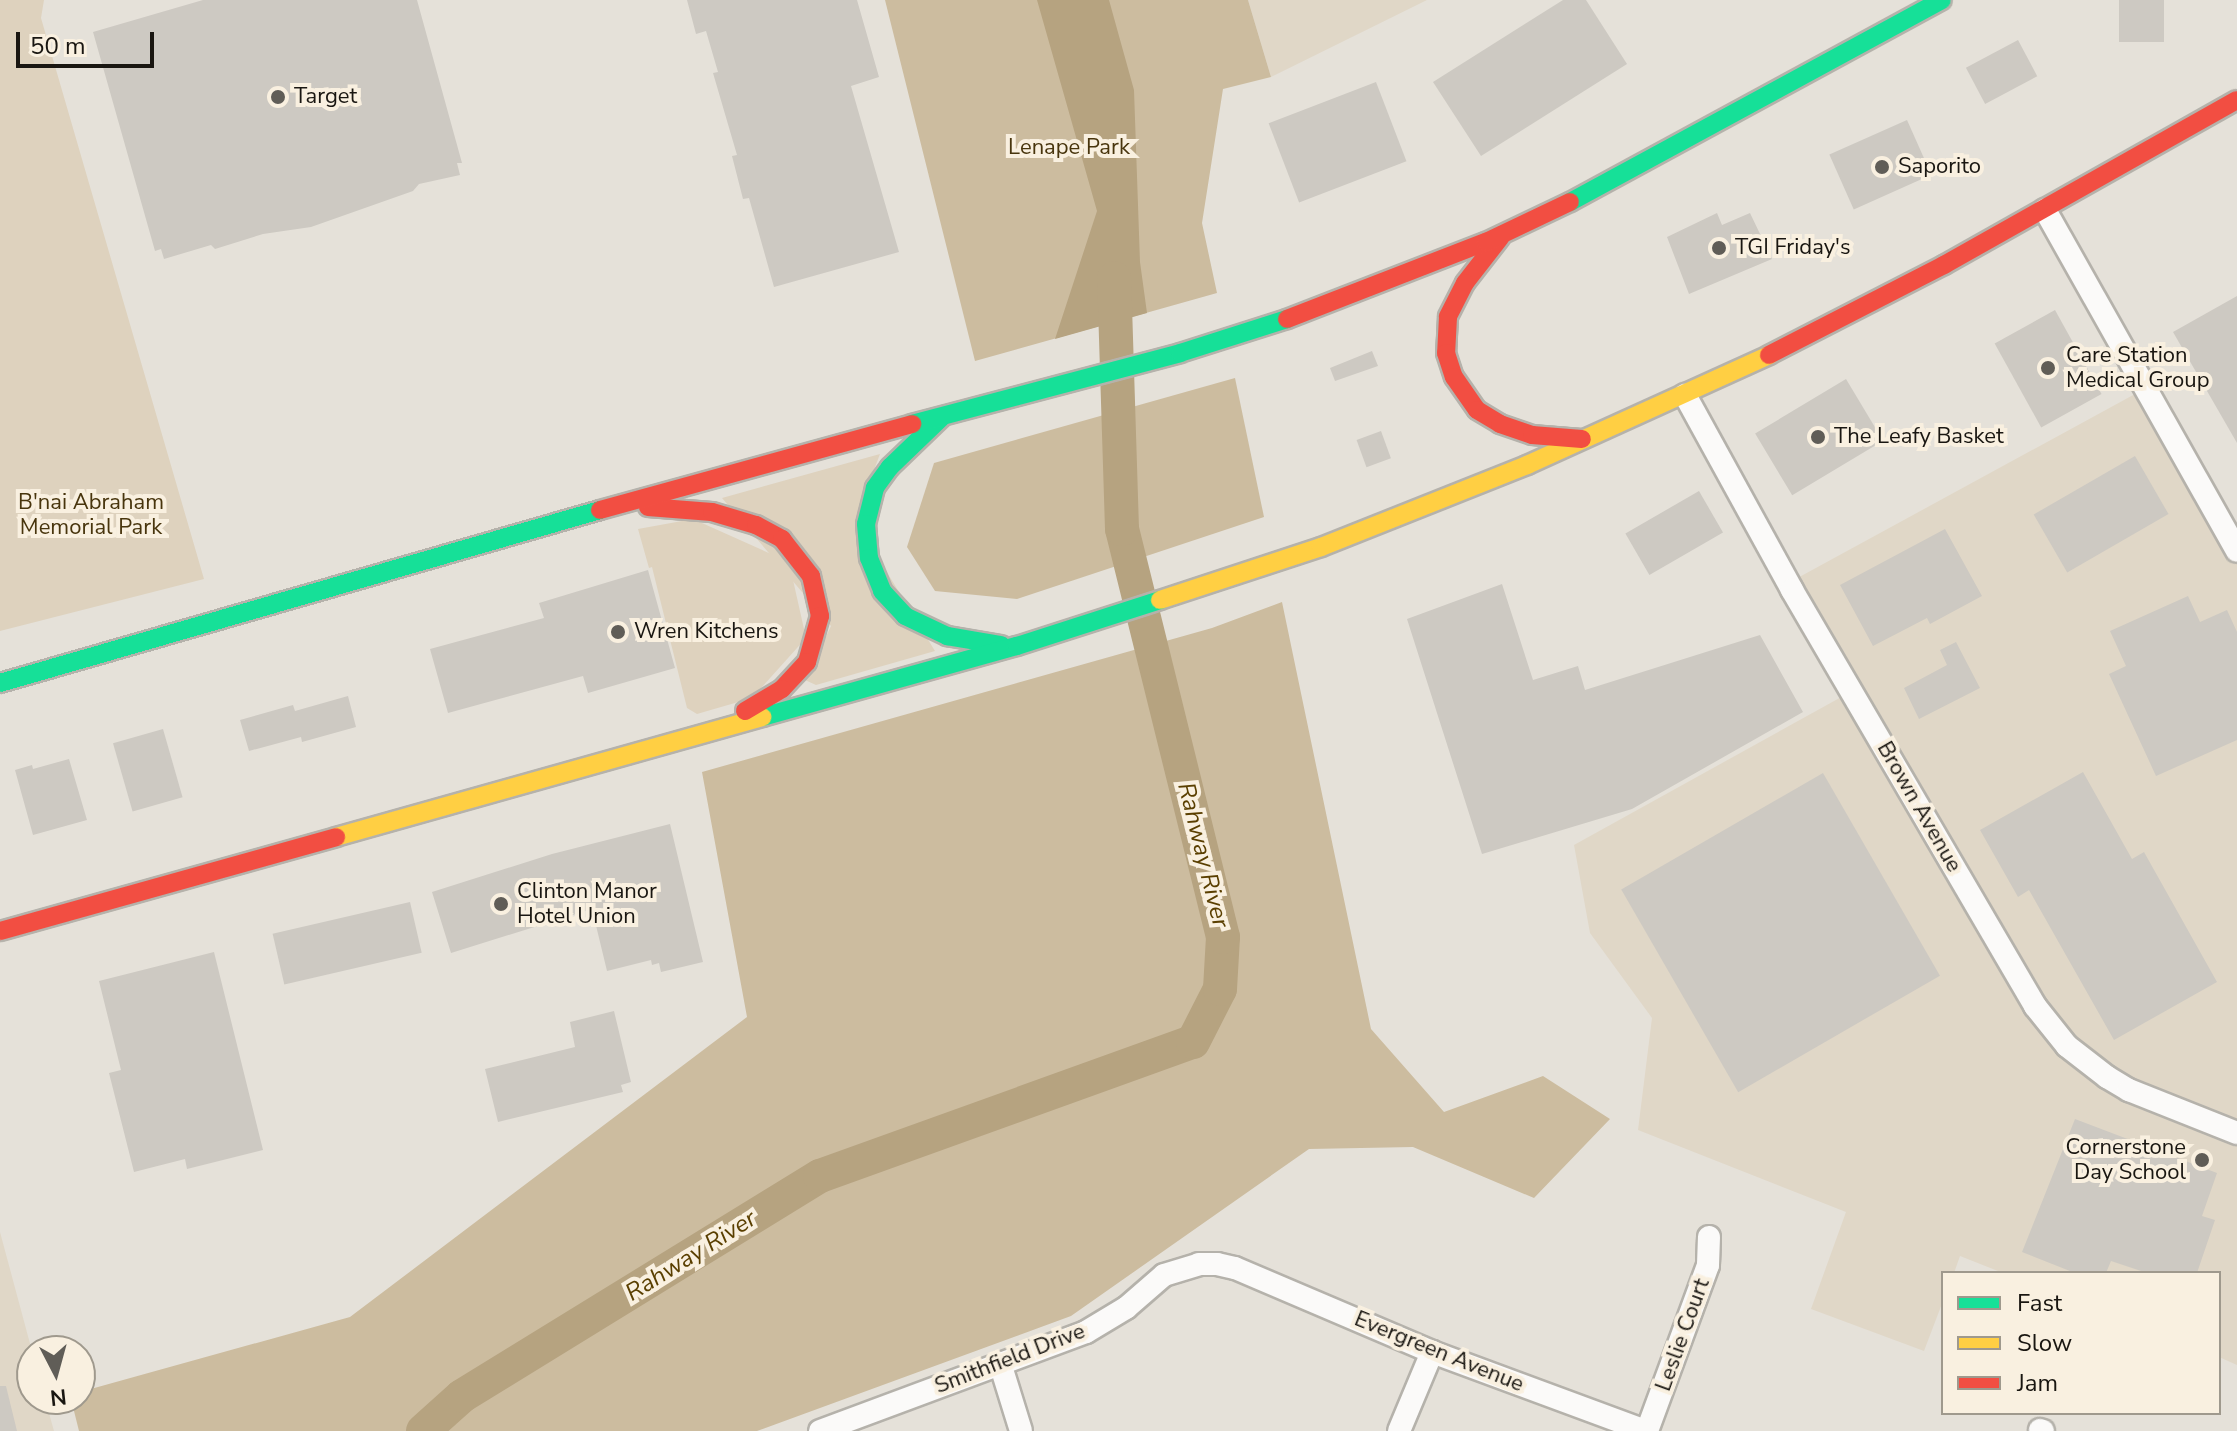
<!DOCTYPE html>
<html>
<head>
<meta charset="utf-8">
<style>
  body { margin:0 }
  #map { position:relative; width:2237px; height:1431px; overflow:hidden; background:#e5e1d9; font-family:"Nunito Sans",sans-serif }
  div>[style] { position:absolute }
  .built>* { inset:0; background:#e0d7c7 }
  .green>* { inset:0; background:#ded2be }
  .forest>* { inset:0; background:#ccbc9f }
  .water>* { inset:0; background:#b6a380 }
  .river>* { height:34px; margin:-17px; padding:0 17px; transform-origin:17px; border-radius:17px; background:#b6a380 }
  .building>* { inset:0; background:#cdc9c2; transform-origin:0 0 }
  .roads { filter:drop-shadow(2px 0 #b5b2ab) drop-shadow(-2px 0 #b5b2ab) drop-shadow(0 2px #b5b2ab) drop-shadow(0 -2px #b5b2ab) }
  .street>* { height:22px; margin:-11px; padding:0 11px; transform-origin:11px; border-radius:11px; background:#fbfaf9 }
  .fast>* { height:18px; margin:-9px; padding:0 9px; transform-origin:9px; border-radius:9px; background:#16e098 }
  .slow>* { height:18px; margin:-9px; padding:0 9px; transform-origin:9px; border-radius:9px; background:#ffcf43 }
  .jam>* { height:18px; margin:-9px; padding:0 9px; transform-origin:9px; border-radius:9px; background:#f24e42 }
  .dots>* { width:22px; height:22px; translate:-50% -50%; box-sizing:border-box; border:4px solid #f9f0e0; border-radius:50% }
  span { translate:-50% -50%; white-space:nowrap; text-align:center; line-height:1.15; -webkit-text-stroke:8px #f9f0e0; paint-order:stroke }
  .poi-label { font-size:22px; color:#191611 }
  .left { translate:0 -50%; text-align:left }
  .right { translate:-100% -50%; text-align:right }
  .park-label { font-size:22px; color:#48350d }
  .street-label { font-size:22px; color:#191611 }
  .water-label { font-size:24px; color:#5a3f00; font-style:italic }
  .legend { position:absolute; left:1941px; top:1271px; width:280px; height:144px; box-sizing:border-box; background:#f9f0e0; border:2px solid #9f998d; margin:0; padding:10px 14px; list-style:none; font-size:24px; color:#191611 }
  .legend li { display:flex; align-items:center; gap:16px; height:40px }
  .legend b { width:40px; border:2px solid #9f998d }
  .north { position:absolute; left:16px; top:1335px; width:80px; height:80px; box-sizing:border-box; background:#f9f0e0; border:2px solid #9f998d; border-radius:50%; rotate:174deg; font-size:22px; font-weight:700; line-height:32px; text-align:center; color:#191611 }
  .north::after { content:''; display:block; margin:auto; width:28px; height:36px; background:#605d57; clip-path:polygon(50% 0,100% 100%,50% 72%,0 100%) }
  .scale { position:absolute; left:16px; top:32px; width:138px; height:36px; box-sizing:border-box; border:4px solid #191611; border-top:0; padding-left:10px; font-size:24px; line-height:28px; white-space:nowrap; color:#191611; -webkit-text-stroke:6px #f9f0e0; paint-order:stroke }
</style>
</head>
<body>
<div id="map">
  <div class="built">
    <div style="clip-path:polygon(1248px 0,1427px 0,1271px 77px)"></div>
    <div style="clip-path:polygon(2146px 388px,2228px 533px,2237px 528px,2237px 1365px,2219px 1357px,2219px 1273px,2003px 1273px,1960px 1256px,1954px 1273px,1943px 1273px,1943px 1301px,1924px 1351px,1811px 1309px,1846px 1212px,1638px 1130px,1652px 1018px,1590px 933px,1574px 845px,1854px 690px,1792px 581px)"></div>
    <div style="clip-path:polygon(0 1232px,32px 1351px,32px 1399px,45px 1399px,54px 1431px,0 1431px)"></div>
  </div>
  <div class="green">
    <div style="clip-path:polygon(0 0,44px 0,41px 18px,204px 579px,0 631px)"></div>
    <div style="clip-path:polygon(880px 454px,855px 520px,935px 651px,816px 685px,805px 680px,831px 626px,722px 498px)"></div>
    <div style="clip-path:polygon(693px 519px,789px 562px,806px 638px,752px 698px,697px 714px,687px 708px,652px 567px,649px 568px,638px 529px)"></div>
  </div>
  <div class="forest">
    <div style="clip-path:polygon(885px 0,1248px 0,1271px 77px,1223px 89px,1202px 223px,1217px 293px,975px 361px)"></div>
    <div style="clip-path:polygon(1235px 378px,1264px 517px,1017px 599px,935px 591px,907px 547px,934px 463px)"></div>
    <div style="clip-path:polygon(1282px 602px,1371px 1029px,1444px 1112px,1543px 1076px,1610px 1119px,1534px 1198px,1413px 1147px,1309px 1149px,1071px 1316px,757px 1431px,79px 1431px,71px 1399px,80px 1399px,80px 1392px,350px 1317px,747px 1017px,702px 772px,1212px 628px)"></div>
  </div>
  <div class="water">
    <div style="clip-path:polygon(1037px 0,1109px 0,1134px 90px,1140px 262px,1147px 313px,1055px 339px,1097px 211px)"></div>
  </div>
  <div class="river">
    <div style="left:423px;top:1431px;width:52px;rotate:-41.9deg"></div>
    <div style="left:462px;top:1396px;width:420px;rotate:-31.6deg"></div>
    <div style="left:820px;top:1176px;width:396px;rotate:-19.8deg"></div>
    <div style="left:1193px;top:1042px;width:59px;rotate:-63deg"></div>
    <div style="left:1220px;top:989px;width:52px;rotate:-86.7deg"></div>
    <div style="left:1223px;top:937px;width:420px;rotate:-103.9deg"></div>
    <div style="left:1122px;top:529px;width:251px;rotate:-91.8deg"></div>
  </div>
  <div class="building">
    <div style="clip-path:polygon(203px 0,417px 0,462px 163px,457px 163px,460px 175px,419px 184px,413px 191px,311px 227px,263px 234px,215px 249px,211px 245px,164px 259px,161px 249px,155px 251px,93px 32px)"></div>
    <div style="clip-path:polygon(687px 0,857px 0,879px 77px,851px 86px,899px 252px,774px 287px,749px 198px,743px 199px,732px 156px,737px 155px,713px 73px,718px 72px,706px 31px,696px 34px)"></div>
    <div style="clip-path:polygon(1563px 0,1586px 0,1627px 64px,1481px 156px,1433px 82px)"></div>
    <div style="left:2119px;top:0;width:45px;height:42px"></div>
    <div style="left:2018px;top:40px;width:41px;height:59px;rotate:62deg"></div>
    <div style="left:1376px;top:82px;width:85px;height:115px;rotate:69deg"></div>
    <div style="left:1907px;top:120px;width:60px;height:85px;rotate:66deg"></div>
    <div style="clip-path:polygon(1717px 213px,1722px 225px,1750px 213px,1772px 259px,1689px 294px,1667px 237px)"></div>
    <div style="clip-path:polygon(2237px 296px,2237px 443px,2173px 332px)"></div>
    <div style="left:2055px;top:310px;width:96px;height:69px;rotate:61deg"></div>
    <div style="clip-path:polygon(1372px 351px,1378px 366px,1335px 381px,1330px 368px)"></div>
    <div style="left:1846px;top:379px;width:72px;height:106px;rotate:59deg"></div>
    <div style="left:1381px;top:431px;width:29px;height:26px;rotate:70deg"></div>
    <div style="left:2135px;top:456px;width:67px;height:117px;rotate:60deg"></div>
    <div style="left:1699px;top:491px;width:48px;height:85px;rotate:60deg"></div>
    <div style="clip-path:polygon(1945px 529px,1982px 596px,1930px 624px,1927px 618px,1873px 646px,1840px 585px)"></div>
    <div style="clip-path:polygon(648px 570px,675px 668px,588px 693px,583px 676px,448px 713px,430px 649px,544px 618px,539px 603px)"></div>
    <div style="clip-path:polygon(1502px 584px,1533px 680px,1578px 666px,1585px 690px,1760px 635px,1803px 712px,1632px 809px,1482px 854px,1407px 619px)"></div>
    <div style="clip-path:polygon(2188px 596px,2200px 622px,2227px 610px,2237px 632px,2237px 740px,2156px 776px,2109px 674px,2126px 666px,2110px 631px)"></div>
    <div style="clip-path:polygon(1956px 642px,1980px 688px,1919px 719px,1904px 688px,1947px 665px,1940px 650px)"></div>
    <div style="clip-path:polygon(348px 696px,356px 727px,302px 742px,301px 737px,249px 751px,240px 720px,293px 705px,295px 711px)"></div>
    <div style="left:163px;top:729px;width:71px;height:52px;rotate:74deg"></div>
    <div style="clip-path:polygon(69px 759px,87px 820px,33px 835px,15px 770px,32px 765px,33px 769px)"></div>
    <div style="clip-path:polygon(2083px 772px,2132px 859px,2144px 852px,2217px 982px,2114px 1040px,2029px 890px,2018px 897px,1980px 830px)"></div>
    <div style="left:1823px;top:773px;width:234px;height:233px;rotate:60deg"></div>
    <div style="clip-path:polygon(670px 824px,703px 962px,661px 972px,659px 963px,652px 965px,651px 960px,607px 971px,592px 909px,451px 953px,432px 892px,552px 854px)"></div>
    <div style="left:410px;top:902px;width:52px;height:141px;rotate:77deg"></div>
    <div style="clip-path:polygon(214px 952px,263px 1150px,187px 1169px,185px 1159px,134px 1172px,109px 1073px,121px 1070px,99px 981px)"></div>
    <div style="clip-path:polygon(614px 1011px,631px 1082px,621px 1085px,623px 1092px,498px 1122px,485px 1069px,575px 1047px,570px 1022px)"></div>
    <div style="clip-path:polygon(2075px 1119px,2217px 1173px,2202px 1216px,2215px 1220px,2197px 1273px,2147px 1273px,2111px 1261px,2106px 1273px,2075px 1273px,2022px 1252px)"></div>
    <div style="clip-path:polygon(0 1386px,6px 1386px,17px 1431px,0 1431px)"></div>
  </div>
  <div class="roads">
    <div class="street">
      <div style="left:2045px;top:210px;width:391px;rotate:60.6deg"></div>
      <div style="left:1685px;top:395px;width:222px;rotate:61.2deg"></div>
      <div style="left:1792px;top:590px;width:482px;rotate:59.7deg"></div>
      <div style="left:2035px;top:1006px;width:51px;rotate:51.3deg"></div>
      <div style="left:2067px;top:1046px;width:51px;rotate:37.8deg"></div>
      <div style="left:2107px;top:1077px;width:26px;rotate:31deg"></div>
      <div style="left:2129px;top:1090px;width:116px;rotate:21.7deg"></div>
      <div style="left:1000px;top:1363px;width:71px;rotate:72.8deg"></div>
      <div style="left:2040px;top:1430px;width:3px;rotate:18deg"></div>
      <div style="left:820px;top:1431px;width:284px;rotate:-20.4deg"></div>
      <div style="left:1086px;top:1332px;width:47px;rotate:-31deg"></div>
      <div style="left:1126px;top:1308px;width:50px;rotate:-41deg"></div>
      <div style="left:1164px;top:1275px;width:37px;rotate:-17deg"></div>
      <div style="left:1199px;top:1264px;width:18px"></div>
      <div style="left:1217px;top:1264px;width:18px;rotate:13deg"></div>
      <div style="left:1235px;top:1268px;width:214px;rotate:23.1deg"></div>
      <div style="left:1432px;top:1352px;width:227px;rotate:20.3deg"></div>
      <div style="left:1399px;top:1431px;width:86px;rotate:-67.3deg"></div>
      <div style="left:1647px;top:1431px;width:177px;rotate:-69.8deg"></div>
      <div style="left:1708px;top:1265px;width:28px;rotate:-88deg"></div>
    </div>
    <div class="fast">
      <div style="left:1570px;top:202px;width:423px;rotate:-28.5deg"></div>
      <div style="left:941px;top:418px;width:71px;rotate:136.1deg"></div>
      <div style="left:890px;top:467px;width:26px;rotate:126deg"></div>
      <div style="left:875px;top:488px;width:37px;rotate:104deg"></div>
      <div style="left:866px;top:524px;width:34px;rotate:85deg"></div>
      <div style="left:869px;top:558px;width:35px;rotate:68deg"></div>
      <div style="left:882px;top:591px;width:34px;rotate:47deg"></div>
      <div style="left:905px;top:616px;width:47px;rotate:25.5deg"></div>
      <div style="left:947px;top:636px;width:55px;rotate:9.5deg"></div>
      <div style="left:912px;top:424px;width:277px;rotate:-14.8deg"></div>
      <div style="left:1180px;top:353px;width:112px;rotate:-17.6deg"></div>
      <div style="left:0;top:683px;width:624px;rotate:-16.08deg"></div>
      <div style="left:762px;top:717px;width:265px;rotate:-15.6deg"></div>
      <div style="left:1017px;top:646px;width:150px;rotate:-17.8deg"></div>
    </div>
    <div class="slow">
      <div style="left:1160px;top:600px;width:169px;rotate:-18.2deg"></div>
      <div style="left:1321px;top:547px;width:222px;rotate:-21.7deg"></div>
      <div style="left:1527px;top:465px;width:266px;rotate:-24.4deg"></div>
      <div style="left:336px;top:837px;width:443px;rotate:-15.7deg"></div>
    </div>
    <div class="jam">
      <div style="left:1500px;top:238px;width:57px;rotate:127.9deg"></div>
      <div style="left:1465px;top:283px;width:38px;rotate:117deg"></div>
      <div style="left:1448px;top:317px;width:36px;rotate:93deg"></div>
      <div style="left:1446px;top:353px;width:25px;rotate:72deg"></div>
      <div style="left:1454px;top:377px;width:40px;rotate:55.1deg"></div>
      <div style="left:1477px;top:410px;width:27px;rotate:31deg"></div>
      <div style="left:1500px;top:424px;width:34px;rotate:19deg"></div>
      <div style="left:1532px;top:435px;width:50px;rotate:4.6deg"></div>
      <div style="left:1287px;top:319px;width:213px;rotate:-21.2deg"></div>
      <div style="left:1486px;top:242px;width:93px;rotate:-25.5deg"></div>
      <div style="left:1769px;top:355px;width:197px;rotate:-27.2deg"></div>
      <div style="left:1944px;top:265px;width:336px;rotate:-29.4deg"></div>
      <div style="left:648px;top:507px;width:64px;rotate:4.5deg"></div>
      <div style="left:712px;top:512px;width:46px;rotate:16.5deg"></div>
      <div style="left:756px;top:525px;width:30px;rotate:28deg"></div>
      <div style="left:782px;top:539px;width:47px;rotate:51.9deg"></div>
      <div style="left:811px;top:576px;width:41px;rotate:77.3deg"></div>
      <div style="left:820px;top:616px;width:48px;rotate:105.8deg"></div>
      <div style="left:807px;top:662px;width:37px;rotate:133deg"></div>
      <div style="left:782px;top:689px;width:43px;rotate:149.3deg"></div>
      <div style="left:600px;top:510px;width:324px;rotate:-15.4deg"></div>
      <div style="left:0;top:931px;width:349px;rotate:-15.6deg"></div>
    </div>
  </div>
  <div class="dots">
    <div style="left:278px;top:97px;background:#605d57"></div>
    <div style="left:1882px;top:167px;background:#605d57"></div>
    <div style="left:1719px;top:248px;background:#605d57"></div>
    <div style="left:2048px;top:368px;background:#605d57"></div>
    <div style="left:1818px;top:437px;background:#605d57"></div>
    <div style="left:618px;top:632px;background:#605d57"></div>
    <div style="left:501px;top:904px;background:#605d57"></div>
    <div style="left:2202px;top:1160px;background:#605d57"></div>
  </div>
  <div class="poi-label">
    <span class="left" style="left:294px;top:97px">Target</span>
    <span class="left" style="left:1898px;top:167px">Saporito</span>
    <span class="left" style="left:1735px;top:248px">TGI Friday's</span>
    <span class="left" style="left:2066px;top:368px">Care Station<br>Medical Group</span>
    <span class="left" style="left:1834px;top:437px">The Leafy Basket</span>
    <span class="left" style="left:634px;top:632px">Wren Kitchens</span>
    <span class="left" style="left:517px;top:904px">Clinton Manor<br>Hotel Union</span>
    <span class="right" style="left:2186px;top:1160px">Cornerstone<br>Day School</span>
  </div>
  <div class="park-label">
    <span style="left:1069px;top:148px">Lenape Park</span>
    <span style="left:91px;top:515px">B'nai Abraham<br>Memorial Park</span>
  </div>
  <div class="street-label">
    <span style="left:1919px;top:807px;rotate:60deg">Brown Avenue</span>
    <span style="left:1683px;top:1335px;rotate:-70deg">Leslie Court</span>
    <span style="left:1439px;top:1352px;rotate:22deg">Evergreen Avenue</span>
    <span style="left:1010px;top:1359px;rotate:-21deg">Smithfield Drive</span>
  </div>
  <div class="water-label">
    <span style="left:1203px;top:855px;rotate:76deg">Rahway River</span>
    <span style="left:691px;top:1256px;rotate:-32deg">Rahway River</span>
  </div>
  <ul class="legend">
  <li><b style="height:10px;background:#16e098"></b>Fast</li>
  <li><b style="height:10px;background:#ffcf43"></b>Slow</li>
  <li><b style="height:10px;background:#f24e42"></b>Jam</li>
  </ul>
  <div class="north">N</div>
  <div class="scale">50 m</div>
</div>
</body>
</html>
